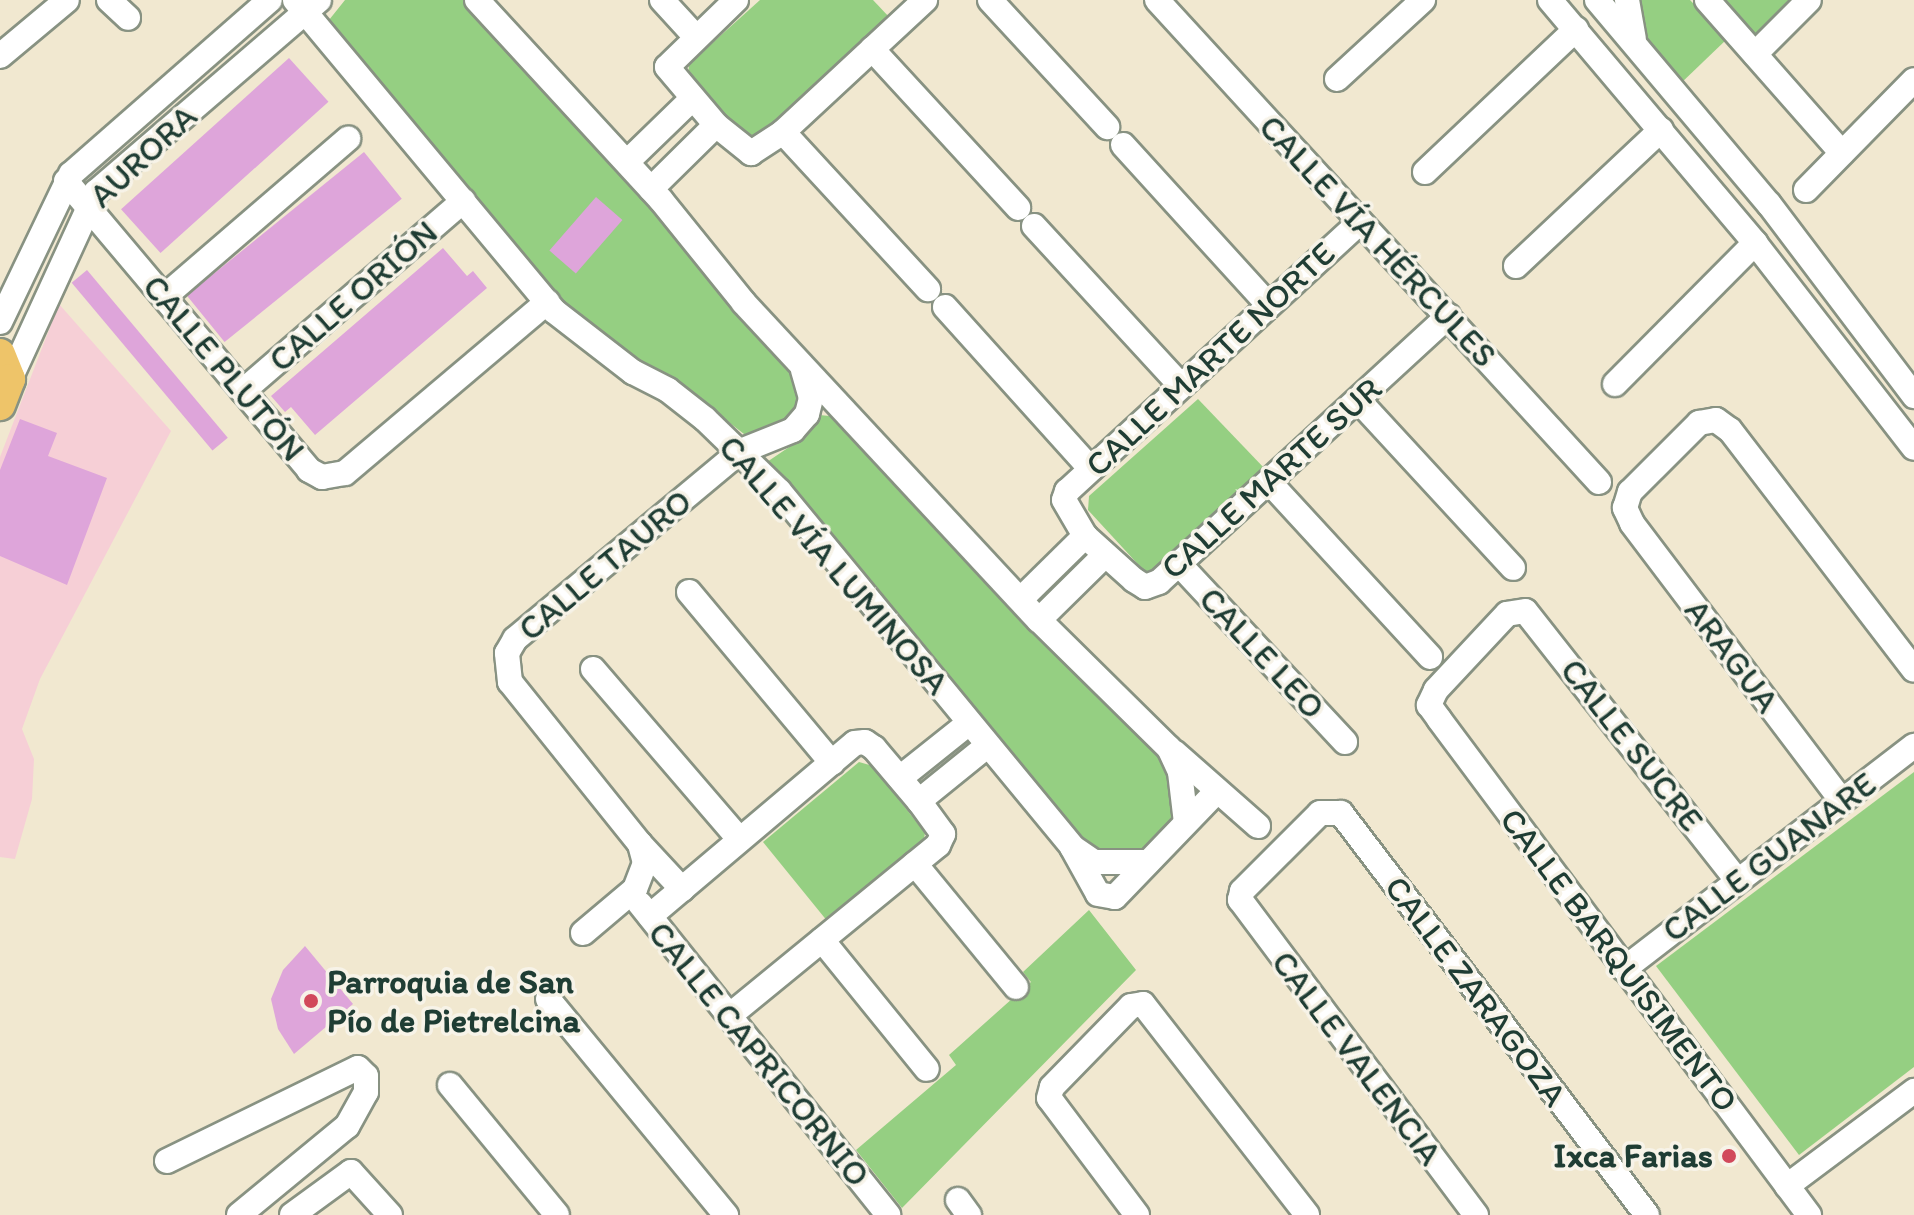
<!DOCTYPE html>
<html>
<head>
<meta charset="utf-8">
<style>
  body { margin:0 }
  #map { position:relative; width:1914px; height:1215px; overflow:hidden; background:#f1e8d0; font-family:Itim,sans-serif }
  div>[style] { position:absolute }
  .built>* { inset:0; background:#f6cfd6 }
  .green>* { inset:0; background:#95cf82 }
  .building>* { inset:0; background:#dea5da; transform-origin:0 0 }
  .roads { filter:drop-shadow(2px 0 #889282) drop-shadow(-2px 0 #889282) drop-shadow(0 2px #889282) drop-shadow(0 -2px #889282) }
  .minor>* { height:24px; margin:-12px; padding:0 12px; transform-origin:12px; border-radius:12px; background:#fff }
  .major>* { height:30px; margin:-15px; padding:0 15px; transform-origin:15px; border-radius:15px; background:#eec469 }
  .dots>* { width:22px; height:22px; translate:-50% -50%; box-sizing:border-box; border:4px solid #f7f3e8; border-radius:50% }
  span { translate:-50% -50%; white-space:nowrap; text-align:center; line-height:1.15; -webkit-text-stroke:7px #f7f3e8; paint-order:stroke }
  .street-label { font-size:34px; color:#1f3d34 }
  .poi-label { font-size:34px; color:#1f3d34; font-weight:700 }
  .left { translate:0 -50%; text-align:left }
  .right { translate:-100% -50%; text-align:right }
</style>
</head>
<body>
<div id="map">
  <div class="built">
    <div style="clip-path:polygon(59px 304px,171px 431px,40px 679px,22px 729px,34px 759px,32px 799px,15px 859px,0 857px,0 457px)"></div>
  </div>
  <div class="green">
    <div style="clip-path:polygon(345px 0,465px 0,622px 169px,798px 378px,804px 394px,797px 419px,758px 436px,744px 434px,676px 381px,629px 362px,560px 305px,330px 36px,329px 20px)"></div>
    <div style="clip-path:polygon(760px 0,873px 0,890px 18px,757px 140px,745px 141px,688px 78px,689px 64px)"></div>
    <div style="clip-path:polygon(1639px 0,1690px 0,1727px 39px,1678px 86px,1638px 30px)"></div>
    <div style="clip-path:polygon(1716px 0,1795px 0,1753px 41px)"></div>
    <div style="clip-path:polygon(1198px 399px,1266px 470px,1157px 572px,1146px 573px,1088px 510px,1089px 496px)"></div>
    <div style="clip-path:polygon(819px 415px,830px 416px,1168px 763px,1177px 818px,1139px 856px,1109px 857px,1078px 843px,767px 462px,801px 439px)"></div>
    <div style="clip-path:polygon(859px 762px,873px 766px,925px 833px,923px 845px,828px 922px,763px 842px)"></div>
    <div style="clip-path:polygon(1914px 772px,1914px 1067px,1799px 1155px,1656px 966px)"></div>
    <div style="clip-path:polygon(1089px 910px,1136px 970px,902px 1208px,856px 1150px,956px 1065px,949px 1055px,1031px 982px,1023px 972px)"></div>
  </div>
  <div class="building">
    <div style="left:289px;top:58px;width:59px;height:226px;rotate:48deg"></div>
    <div style="left:364px;top:152px;width:60px;height:228px;rotate:51deg"></div>
    <div style="left:596px;top:197px;width:35px;height:71px;rotate:41deg"></div>
    <div style="clip-path:polygon(443px 248px,467px 276px,473px 271px,487px 288px,315px 435px,291px 407px,285px 412px,271px 396px)"></div>
    <div style="left:87px;top:270px;width:219px;height:20px;rotate:50deg"></div>
    <div style="clip-path:polygon(20px 419px,57px 433px,48px 456px,107px 478px,67px 585px,0 556px,0 470px)"></div>
    <div style="clip-path:polygon(305px 946px,353px 1004px,294px 1054px,278px 1029px,271px 999px,283px 970px)"></div>
  </div>
  <div class="roads">
    <div class="minor">
      <div style="left:109px;top:0;width:26px;rotate:43deg"></div>
      <div style="left:295px;top:0;width:405px;rotate:50.2deg"></div>
      <div style="left:554px;top:311px;width:100px;rotate:37.7deg"></div>
      <div style="left:633px;top:372px;width:39px;rotate:27deg"></div>
      <div style="left:668px;top:390px;width:47px;rotate:38.1deg"></div>
      <div style="left:705px;top:419px;width:103px;rotate:44.2deg"></div>
      <div style="left:779px;top:491px;width:461px;rotate:50.5deg"></div>
      <div style="left:1072px;top:847px;width:27px;rotate:34deg"></div>
      <div style="left:1094px;top:862px;width:54px"></div>
      <div style="left:477px;top:0;width:272px;rotate:47.4deg"></div>
      <div style="left:661px;top:200px;width:132px;rotate:51.1deg"></div>
      <div style="left:744px;top:303px;width:433px;rotate:47.1deg"></div>
      <div style="left:1039px;top:620px;width:182px;rotate:44.6deg"></div>
      <div style="left:1169px;top:748px;width:26px;rotate:65deg"></div>
      <div style="left:1180px;top:772px;width:51px;rotate:83.3deg"></div>
      <div style="left:662px;top:0;width:50px;rotate:47.4deg"></div>
      <div style="left:736px;top:0;width:96px;rotate:135.8deg"></div>
      <div style="left:667px;top:67px;width:76px;rotate:49.8deg"></div>
      <div style="left:716px;top:125px;width:45px;rotate:38.7deg"></div>
      <div style="left:751px;top:153px;width:38px;rotate:-33deg"></div>
      <div style="left:783px;top:132px;width:194px;rotate:-42.9deg"></div>
      <div style="left:990px;top:0;width:173px;rotate:47.3deg"></div>
      <div style="left:1157px;top:0;width:654px;rotate:47.48deg"></div>
      <div style="left:1550px;top:0;width:318px;rotate:49.8deg"></div>
      <div style="left:1755px;top:243px;width:259px;rotate:52.2deg"></div>
      <div style="left:1597px;top:0;width:267px;rotate:49.9deg"></div>
      <div style="left:1769px;top:204px;width:241px;rotate:52.9deg"></div>
      <div style="left:1627px;top:0;width:39px;rotate:80deg"></div>
      <div style="left:1707px;top:0;width:204px;rotate:48.6deg"></div>
      <div style="left:872px;top:49px;width:216px;rotate:47.4deg"></div>
      <div style="left:1755px;top:54px;width:76px;rotate:-45deg"></div>
      <div style="left:0;top:56px;width:87px;rotate:-39.9deg"></div>
      <div style="left:1337px;top:79px;width:117px;rotate:-42.6deg"></div>
      <div style="left:783px;top:132px;width:214px;rotate:47.3deg"></div>
      <div style="left:1123px;top:145px;width:214px;rotate:47.7deg"></div>
      <div style="left:627px;top:162px;width:91px;rotate:-44.1deg"></div>
      <div style="left:1425px;top:172px;width:208px;rotate:-43.4deg"></div>
      <div style="left:66px;top:181px;width:378px;rotate:49.9deg"></div>
      <div style="left:309px;top:470px;width:15px;rotate:28deg"></div>
      <div style="left:322px;top:477px;width:23px;rotate:-10deg"></div>
      <div style="left:345px;top:473px;width:265px;rotate:-40.2deg"></div>
      <div style="left:651px;top:189px;width:91px;rotate:-44.6deg"></div>
      <div style="left:1806px;top:190px;width:154px;rotate:-45.5deg"></div>
      <div style="left:1360px;top:222px;width:398px;rotate:137.4deg"></div>
      <div style="left:1067px;top:491px;width:9px;rotate:108deg"></div>
      <div style="left:1064px;top:500px;width:42px;rotate:59.7deg"></div>
      <div style="left:1085px;top:536px;width:66px;rotate:41.9deg"></div>
      <div style="left:1134px;top:580px;width:13px;rotate:32deg"></div>
      <div style="left:1145px;top:587px;width:15px;rotate:-20deg"></div>
      <div style="left:1159px;top:582px;width:393px;rotate:-42.6deg"></div>
      <div style="left:1034px;top:226px;width:217px;rotate:47.4deg"></div>
      <div style="left:1516px;top:266px;width:199px;rotate:-43.2deg"></div>
      <div style="left:164px;top:297px;width:243px;rotate:-40.7deg"></div>
      <div style="left:945px;top:307px;width:218px;rotate:48deg"></div>
      <div style="left:0;top:322px;width:164px;rotate:-64.4deg"></div>
      <div style="left:71px;top:174px;width:264px;rotate:-41.2deg"></div>
      <div style="left:10px;top:379px;width:206px;rotate:-65.3deg"></div>
      <div style="left:96px;top:192px;width:294px;rotate:-40.7deg"></div>
      <div style="left:1615px;top:384px;width:199px;rotate:-45.2deg"></div>
      <div style="left:243px;top:391px;width:291px;rotate:-40.8deg"></div>
      <div style="left:1359px;top:401px;width:227px;rotate:47.3deg"></div>
      <div style="left:1271px;top:484px;width:235px;rotate:47.4deg"></div>
      <div style="left:1180px;top:565px;width:242px;rotate:47deg"></div>
      <div style="left:689px;top:592px;width:223px;rotate:50.1deg"></div>
      <div style="left:1021px;top:599px;width:90px;rotate:-44.5deg"></div>
      <div style="left:1039px;top:620px;width:91px;rotate:-44.6deg"></div>
      <div style="left:593px;top:669px;width:225px;rotate:49.3deg"></div>
      <div style="left:1174px;top:752px;width:112px;rotate:41.4deg"></div>
      <div style="left:900px;top:778px;width:88px;rotate:-38.6deg"></div>
      <div style="left:919px;top:801px;width:87px;rotate:-39deg"></div>
      <div style="left:1842px;top:801px;width:348px;rotate:-127.1deg"></div>
      <div style="left:1632px;top:523px;width:17px;rotate:-115deg"></div>
      <div style="left:1625px;top:508px;width:17px;rotate:-73deg"></div>
      <div style="left:1630px;top:492px;width:98px;rotate:-45deg"></div>
      <div style="left:1699px;top:423px;width:17px;rotate:-10deg"></div>
      <div style="left:1716px;top:420px;width:17px;rotate:36deg"></div>
      <div style="left:1730px;top:430px;width:302px;rotate:52.5deg"></div>
      <div style="left:640px;top:844px;width:62px;rotate:47deg"></div>
      <div style="left:1073px;top:849px;width:51px;rotate:60.9deg"></div>
      <div style="left:1098px;top:894px;width:17px;rotate:10deg"></div>
      <div style="left:1115px;top:897px;width:147px;rotate:-46.1deg"></div>
      <div style="left:915px;top:864px;width:159px;rotate:50.6deg"></div>
      <div style="left:1737px;top:880px;width:342px;rotate:-128.2deg"></div>
      <div style="left:1525px;top:611px;width:18px;rotate:171deg"></div>
      <div style="left:1507px;top:614px;width:104px;rotate:133.1deg"></div>
      <div style="left:1436px;top:690px;width:17px;rotate:115deg"></div>
      <div style="left:1429px;top:705px;width:17px;rotate:54deg"></div>
      <div style="left:1439px;top:719px;width:619px;rotate:53.28deg"></div>
      <div style="left:640px;top:904px;width:398px;rotate:51.4deg"></div>
      <div style="left:650px;top:916px;width:268px;rotate:-40.2deg"></div>
      <div style="left:855px;top:743px;width:10px;rotate:-6deg"></div>
      <div style="left:865px;top:742px;width:11px;rotate:34deg"></div>
      <div style="left:874px;top:748px;width:70px;rotate:49.7deg"></div>
      <div style="left:919px;top:801px;width:41px;rotate:54deg"></div>
      <div style="left:943px;top:834px;width:12px;rotate:114deg"></div>
      <div style="left:938px;top:845px;width:270px;rotate:140.7deg"></div>
      <div style="left:583px;top:933px;width:68px;rotate:-40.2deg"></div>
      <div style="left:635px;top:889px;width:28px;rotate:-69deg"></div>
      <div style="left:645px;top:863px;width:20px;rotate:-105deg"></div>
      <div style="left:640px;top:844px;width:208px;rotate:-128.7deg"></div>
      <div style="left:510px;top:682px;width:29px;rotate:-96deg"></div>
      <div style="left:507px;top:653px;width:16px;rotate:-60deg"></div>
      <div style="left:515px;top:639px;width:294px;rotate:-39.8deg"></div>
      <div style="left:741px;top:451px;width:56px;rotate:-22deg"></div>
      <div style="left:793px;top:430px;width:21px;rotate:-49deg"></div>
      <div style="left:807px;top:414px;width:16px;rotate:-76deg"></div>
      <div style="left:811px;top:398px;width:29px;rotate:-106deg"></div>
      <div style="left:822px;top:940px;width:166px;rotate:50.9deg"></div>
      <div style="left:1624px;top:969px;width:366px;rotate:-37.6deg"></div>
      <div style="left:548px;top:999px;width:280px;rotate:50.5deg"></div>
      <div style="left:450px;top:1085px;width:168px;rotate:50.5deg"></div>
      <div style="left:167px;top:1161px;width:212px;rotate:-26deg"></div>
      <div style="left:358px;top:1068px;width:11px;rotate:45deg"></div>
      <div style="left:366px;top:1076px;width:16px;rotate:90deg"></div>
      <div style="left:366px;top:1092px;width:39px;rotate:119deg"></div>
      <div style="left:347px;top:1126px;width:140px;rotate:140.5deg"></div>
      <div style="left:1787px;top:1186px;width:159px;rotate:-36.8deg"></div>
      <div style="left:958px;top:1200px;width:19px;rotate:54deg"></div>
      <div style="left:292px;top:1215px;width:73px;rotate:-36.1deg"></div>
      <div style="left:351px;top:1172px;width:58px;rotate:47.8deg"></div>
      <div style="left:1137px;top:1215px;width:146px;rotate:-126.9deg"></div>
      <div style="left:1049px;top:1098px;width:11px;rotate:-75deg"></div>
      <div style="left:1052px;top:1087px;width:113px;rotate:-45.7deg"></div>
      <div style="left:1131px;top:1006px;width:12px;rotate:-9deg"></div>
      <div style="left:1143px;top:1004px;width:267px;rotate:52.1deg"></div>
      <div style="left:1476px;top:1215px;width:394px;rotate:-126.8deg"></div>
      <div style="left:1240px;top:900px;width:9px;rotate:-77deg"></div>
      <div style="left:1242px;top:891px;width:110px;rotate:-45deg"></div>
      <div style="left:1320px;top:813px;width:21px"></div>
      <div style="left:1341px;top:813px;width:505px;rotate:52.72deg"></div>
    </div>
    <div class="major">
      <div style="left:0;top:354px;width:27px;rotate:68deg"></div>
      <div style="left:10px;top:379px;width:28px;rotate:111deg"></div>
    </div>
  </div>
  <div class="dots">
    <div style="left:311px;top:1001px;background:#d1495b"></div>
    <div style="left:1729px;top:1156px;background:#d1495b"></div>
  </div>
  <div class="street-label">
    <span style="left:143px;top:156px;rotate:-43deg">AURORA</span>
    <span style="left:1378px;top:241px;rotate:47deg">CALLE VÍA HÉRCULES</span>
    <span style="left:353px;top:296px;rotate:-41deg">CALLE ORIÓN</span>
    <span style="left:1210px;top:359px;rotate:-43deg">CALLE MARTE NORTE</span>
    <span style="left:224px;top:368px;rotate:50deg">CALLE PLUTÓN</span>
    <span style="left:1271px;top:478px;rotate:-42deg">CALLE MARTE SUR</span>
    <span style="left:605px;top:565px;rotate:-40deg">CALLE TAURO</span>
    <span style="left:834px;top:565px;rotate:49deg">CALLE VÍA LUMINOSA</span>
    <span style="left:1262px;top:653px;rotate:47deg">CALLE LEO</span>
    <span style="left:1732px;top:656px;rotate:53deg">ARAGUA</span>
    <span style="left:1632px;top:745px;rotate:52deg">CALLE SUCRE</span>
    <span style="left:1769px;top:857px;rotate:-37deg">CALLE GUANARE</span>
    <span style="left:1619px;top:960px;rotate:53deg">CALLE BARQUISIMENTO</span>
    <span style="left:1476px;top:991px;rotate:53deg">CALLE ZARAGOZA</span>
    <span style="left:759px;top:1054px;rotate:51deg">CALLE CAPRICORNIO</span>
    <span style="left:1357px;top:1058px;rotate:53deg">CALLE VALENCIA</span>
  </div>
  <div class="poi-label">
    <span class="left" style="left:327px;top:1001px">Parroquia de San<br>Pío de Pietrelcina</span>
    <span class="right" style="left:1713px;top:1156px">Ixca Farias</span>
  </div>
</div>
</body>
</html>
